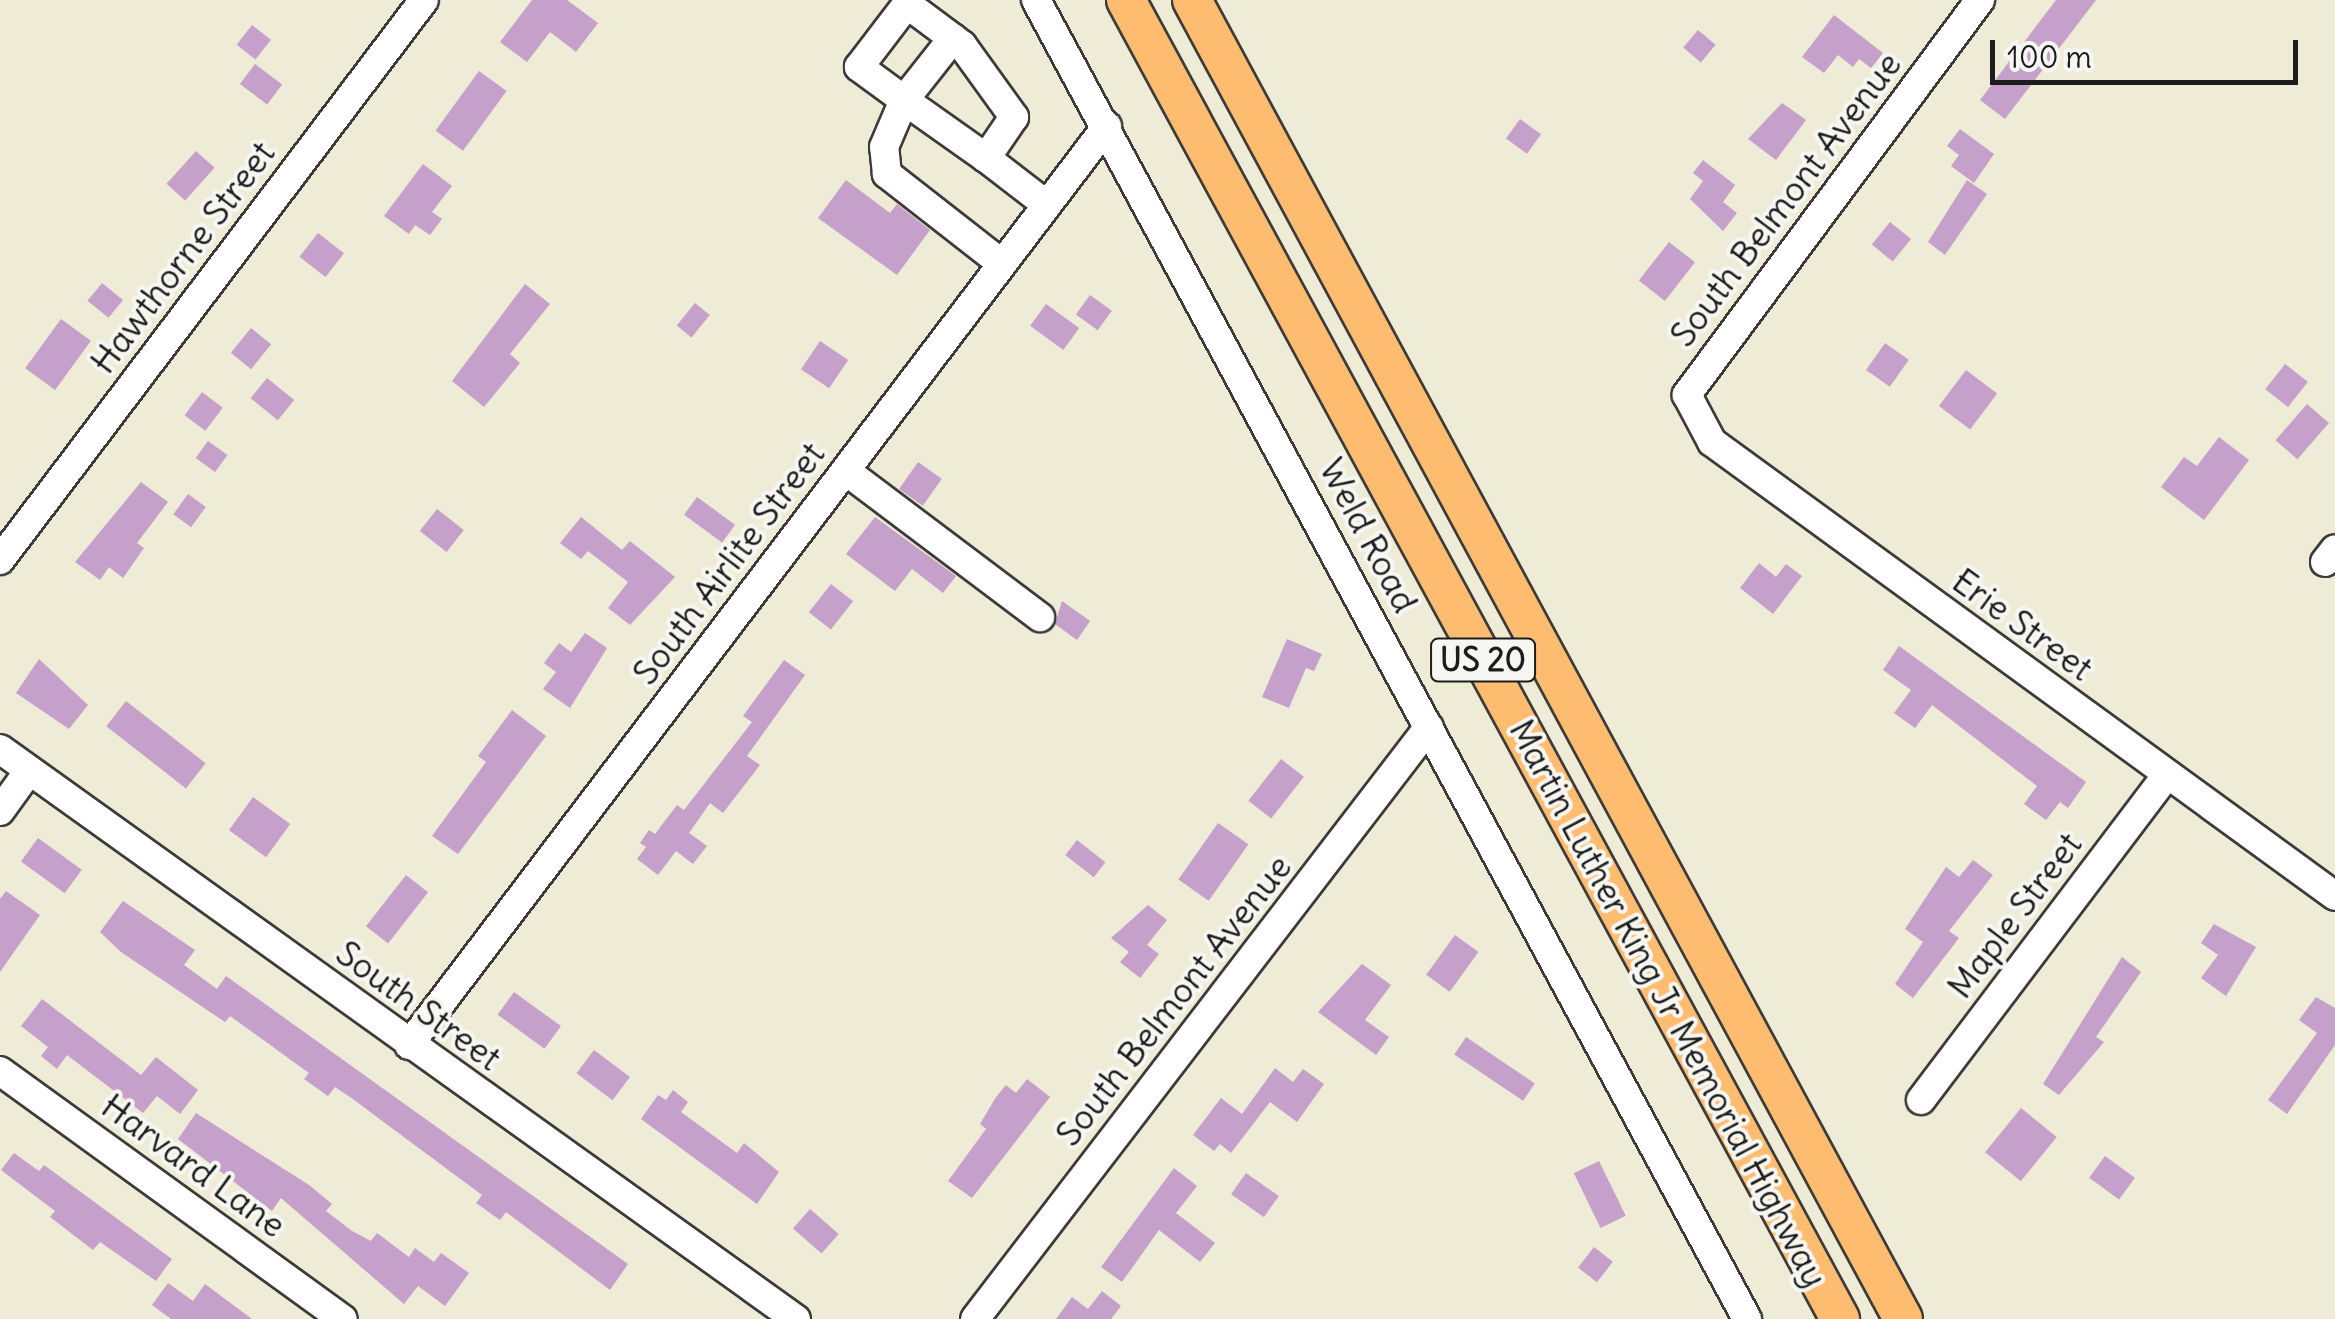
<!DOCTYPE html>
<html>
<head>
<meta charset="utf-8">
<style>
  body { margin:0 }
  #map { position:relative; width:2335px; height:1319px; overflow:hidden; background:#eeebd6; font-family:Delius,sans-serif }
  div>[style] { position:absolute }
  .building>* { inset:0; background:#c5a0ca; transform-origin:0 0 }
  .roads { filter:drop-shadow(2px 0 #3c3b38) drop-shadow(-2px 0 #3c3b38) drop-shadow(0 2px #3c3b38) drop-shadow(0 -2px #3c3b38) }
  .minor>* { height:28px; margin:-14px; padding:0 14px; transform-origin:14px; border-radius:14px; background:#fff }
  .highway>* { height:38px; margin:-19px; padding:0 19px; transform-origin:19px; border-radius:19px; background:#febc70 }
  span { translate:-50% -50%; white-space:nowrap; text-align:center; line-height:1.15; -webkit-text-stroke:8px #f6f6f2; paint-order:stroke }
  .shield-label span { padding:2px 8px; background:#f6f6f2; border:2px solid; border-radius:8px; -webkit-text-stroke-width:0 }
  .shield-label { font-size:32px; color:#1c1c1c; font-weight:700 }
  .street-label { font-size:35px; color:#1c1c1c }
  .scale { position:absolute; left:1990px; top:40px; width:308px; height:45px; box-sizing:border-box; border:5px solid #1c1c1c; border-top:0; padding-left:12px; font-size:30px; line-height:35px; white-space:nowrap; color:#1c1c1c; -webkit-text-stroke:8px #f6f6f2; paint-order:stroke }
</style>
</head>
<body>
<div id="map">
  <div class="building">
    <div style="clip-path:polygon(532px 0,567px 0,598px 23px,576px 52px,550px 32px,527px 62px,500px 42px)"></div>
    <div style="clip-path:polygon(2056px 0,2096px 0,2005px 119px,1980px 100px)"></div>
    <div style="clip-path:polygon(1834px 15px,1883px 53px,1871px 68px,1859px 59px,1853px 67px,1838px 55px,1824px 73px,1802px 57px)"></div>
    <div style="left:252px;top:25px;width:24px;height:25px;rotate:38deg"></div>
    <div style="left:1698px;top:30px;width:23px;height:23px;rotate:40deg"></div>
    <div style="left:255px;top:64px;width:34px;height:25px;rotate:37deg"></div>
    <div style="left:479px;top:71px;width:34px;height:74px;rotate:36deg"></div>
    <div style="clip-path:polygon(1782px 103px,1806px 120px,1776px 160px,1748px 139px)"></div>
    <div style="left:1520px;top:119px;width:26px;height:24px;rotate:36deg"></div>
    <div style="clip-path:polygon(1960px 129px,1994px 154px,1974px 183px,1951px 166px,1959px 155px,1947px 146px)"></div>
    <div style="left:196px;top:151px;width:25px;height:44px;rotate:42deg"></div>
    <div style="clip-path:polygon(1703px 160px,1735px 185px,1723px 202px,1737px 213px,1723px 231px,1690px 199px,1703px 181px,1693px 173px)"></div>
    <div style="clip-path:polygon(423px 164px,452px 186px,432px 212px,442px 219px,430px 235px,415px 225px,409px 234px,384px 216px)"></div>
    <div style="clip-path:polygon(846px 180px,890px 213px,897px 204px,930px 230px,897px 275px,818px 218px)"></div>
    <div style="clip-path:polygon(1967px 180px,1987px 194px,1945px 255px,1928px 242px)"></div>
    <div style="left:1890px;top:222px;width:27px;height:29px;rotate:39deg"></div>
    <div style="left:318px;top:233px;width:33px;height:30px;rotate:38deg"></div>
    <div style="left:1669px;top:242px;width:33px;height:49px;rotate:38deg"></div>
    <div style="left:102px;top:283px;width:27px;height:23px;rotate:39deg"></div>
    <div style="clip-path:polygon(525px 284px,550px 304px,510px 354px,520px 363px,484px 407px,452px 381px)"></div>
    <div style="left:1090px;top:295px;width:27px;height:24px;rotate:36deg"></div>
    <div style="left:695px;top:303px;width:19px;height:29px;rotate:39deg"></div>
    <div style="left:1046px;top:304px;width:41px;height:27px;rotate:36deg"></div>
    <div style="left:61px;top:319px;width:37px;height:61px;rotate:36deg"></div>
    <div style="left:251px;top:328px;width:26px;height:32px;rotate:39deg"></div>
    <div style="left:820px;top:341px;width:34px;height:34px;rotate:34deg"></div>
    <div style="left:1885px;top:343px;width:29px;height:33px;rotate:35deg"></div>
    <div style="left:2285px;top:364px;width:29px;height:32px;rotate:38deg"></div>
    <div style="left:1966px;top:370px;width:39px;height:45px;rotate:37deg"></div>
    <div style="left:267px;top:378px;width:35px;height:26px;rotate:39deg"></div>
    <div style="left:202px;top:392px;width:26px;height:29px;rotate:37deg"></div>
    <div style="left:2307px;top:404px;width:29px;height:48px;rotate:41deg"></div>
    <div style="clip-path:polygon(2219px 437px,2249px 460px,2204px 520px,2161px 487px,2184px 457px,2197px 466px)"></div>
    <div style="left:208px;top:441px;width:24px;height:21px;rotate:36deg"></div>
    <div style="left:918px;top:462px;width:29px;height:33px;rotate:35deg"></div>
    <div style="clip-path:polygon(141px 482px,168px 502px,137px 543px,144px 548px,123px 578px,109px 567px,100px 580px,75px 562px)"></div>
    <div style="left:188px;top:494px;width:22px;height:25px;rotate:36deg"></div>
    <div style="left:697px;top:497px;width:47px;height:22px;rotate:36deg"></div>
    <div style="left:437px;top:509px;width:34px;height:28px;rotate:38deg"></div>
    <div style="clip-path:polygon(581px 517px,622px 550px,630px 541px,675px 577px,630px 625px,608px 608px,628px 582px,588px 551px,581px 559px,560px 543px)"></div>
    <div style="clip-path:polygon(875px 517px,956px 576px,943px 593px,912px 569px,895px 591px,846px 554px)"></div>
    <div style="clip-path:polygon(1759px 563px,1776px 577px,1786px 564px,1802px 576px,1773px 614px,1740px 588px)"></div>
    <div style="left:831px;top:584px;width:28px;height:36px;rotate:38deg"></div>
    <div style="clip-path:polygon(1062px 601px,1090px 621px,1077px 640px,1055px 624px)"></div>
    <div style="clip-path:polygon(585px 633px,607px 648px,570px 708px,543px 689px,556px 672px,544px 663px,559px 643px,571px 652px)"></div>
    <div style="clip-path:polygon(1287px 639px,1322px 654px,1314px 671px,1306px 668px,1289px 708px,1262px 697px)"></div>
    <div style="clip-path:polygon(1899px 646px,2086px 782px,2068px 808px,2060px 802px,2046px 820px,2024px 804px,2037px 786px,1932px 705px,1915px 728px,1894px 713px,1911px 690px,1883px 670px)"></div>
    <div style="clip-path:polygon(39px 659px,88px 705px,69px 729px,16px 693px)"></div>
    <div style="clip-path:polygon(784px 660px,805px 675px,747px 756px,760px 765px,723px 813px,710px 803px,689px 833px,707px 846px,693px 864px,676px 851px,658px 875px,637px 859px,646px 847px,640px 843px,649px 830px,655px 834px,677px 805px,684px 810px,752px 722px,743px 716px)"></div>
    <div style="left:126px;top:701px;width:101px;height:32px;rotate:38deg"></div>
    <div style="clip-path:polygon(512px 710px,546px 736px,458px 854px,432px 836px,486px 762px,478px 756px)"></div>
    <div style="left:1281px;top:759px;width:29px;height:53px;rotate:38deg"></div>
    <div style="left:253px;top:797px;width:46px;height:41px;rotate:36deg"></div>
    <div style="left:1218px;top:823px;width:37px;height:69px;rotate:35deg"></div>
    <div style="left:38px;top:838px;width:54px;height:29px;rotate:36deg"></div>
    <div style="left:1077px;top:840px;width:36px;height:19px;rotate:38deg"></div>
    <div style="clip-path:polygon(1973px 860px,1993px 875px,1949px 931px,1959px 938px,1913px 998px,1895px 984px,1923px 942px,1905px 929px,1946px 867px,1959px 877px)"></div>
    <div style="left:406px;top:875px;width:28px;height:65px;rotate:38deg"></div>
    <div style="clip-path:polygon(6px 891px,40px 915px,0 972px,0 899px)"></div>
    <div style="clip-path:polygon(123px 901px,195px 950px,184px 965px,217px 989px,226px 976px,628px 1264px,610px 1290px,506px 1212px,500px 1220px,476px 1203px,482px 1195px,350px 1097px,335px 1087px,328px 1096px,304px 1079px,309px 1073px,230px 1016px,225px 1022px,121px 952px,100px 932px)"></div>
    <div style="clip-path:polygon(1148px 905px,1167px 920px,1147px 945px,1159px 954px,1140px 978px,1120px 962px,1129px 952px,1111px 938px)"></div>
    <div style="clip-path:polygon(2214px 924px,2256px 947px,2226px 996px,2201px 978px,2218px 955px,2201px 943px)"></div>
    <div style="left:1455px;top:935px;width:29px;height:49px;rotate:36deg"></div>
    <div style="clip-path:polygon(2122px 957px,2141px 972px,2096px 1037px,2104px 1042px,2059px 1095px,2043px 1084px)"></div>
    <div style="clip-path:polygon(1362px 964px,1391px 985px,1365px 1020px,1389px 1037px,1376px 1055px,1318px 1012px)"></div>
    <div style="left:514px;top:992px;width:58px;height:28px;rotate:36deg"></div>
    <div style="clip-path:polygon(2316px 997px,2335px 1008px,2335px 1045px,2287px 1114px,2268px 1100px,2317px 1033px,2299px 1020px)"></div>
    <div style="clip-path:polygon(42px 999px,141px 1075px,156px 1057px,198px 1090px,180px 1114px,157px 1096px,143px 1113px,67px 1055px,57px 1069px,41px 1056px,48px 1047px,21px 1026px)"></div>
    <div style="left:1466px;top:1037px;width:83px;height:21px;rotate:34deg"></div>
    <div style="left:594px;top:1050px;width:45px;height:29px;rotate:37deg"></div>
    <div style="clip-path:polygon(1275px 1068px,1293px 1082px,1303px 1069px,1324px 1084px,1297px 1122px,1270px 1102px,1231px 1153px,1220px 1144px,1214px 1151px,1193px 1135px,1221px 1098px,1242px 1114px)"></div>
    <div style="clip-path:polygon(1027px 1079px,1050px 1097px,972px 1198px,948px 1181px,986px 1129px,980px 1124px,996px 1097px,1006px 1085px,1016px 1093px)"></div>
    <div style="clip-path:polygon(673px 1090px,688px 1102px,681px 1112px,737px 1153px,744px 1143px,779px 1172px,757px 1204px,641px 1119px,658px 1095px,666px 1100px)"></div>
    <div style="left:2021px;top:1108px;width:46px;height:57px;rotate:39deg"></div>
    <div style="clip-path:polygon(196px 1113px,309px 1185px,332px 1204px,326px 1211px,352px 1231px,371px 1241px,377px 1233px,409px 1257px,415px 1248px,434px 1262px,441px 1253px,469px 1273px,445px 1306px,418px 1286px,404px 1304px,281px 1198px,272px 1211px,178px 1139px)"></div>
    <div style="clip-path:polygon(14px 1153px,39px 1171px,44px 1165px,172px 1259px,156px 1281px,100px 1242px,93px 1250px,50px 1217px,55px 1211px,1px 1170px)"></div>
    <div style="left:2105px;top:1156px;width:37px;height:27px;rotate:36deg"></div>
    <div style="left:1599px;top:1161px;width:61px;height:28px;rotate:64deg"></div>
    <div style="clip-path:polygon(1174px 1168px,1197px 1186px,1176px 1213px,1215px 1243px,1200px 1262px,1159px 1230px,1122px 1282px,1101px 1267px)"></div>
    <div style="left:1246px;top:1173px;width:40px;height:26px;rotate:35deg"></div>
    <div style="left:810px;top:1209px;width:38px;height:26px;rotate:41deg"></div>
    <div style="left:1594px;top:1247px;width:24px;height:26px;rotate:38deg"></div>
    <div style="clip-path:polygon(168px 1283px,193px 1301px,205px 1284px,252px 1319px,171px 1319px,152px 1305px)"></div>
    <div style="clip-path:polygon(1102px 1291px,1121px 1306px,1111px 1319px,1056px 1319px,1072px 1297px,1088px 1309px)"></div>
  </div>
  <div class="roads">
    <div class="minor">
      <div style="left:1036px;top:0;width:1498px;rotate:61.67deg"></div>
      <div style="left:1980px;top:0;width:492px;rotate:126.6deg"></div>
      <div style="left:1687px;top:395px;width:53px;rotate:62deg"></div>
      <div style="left:1712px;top:442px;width:771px;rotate:36.08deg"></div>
      <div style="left:953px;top:38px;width:79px;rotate:128.3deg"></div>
      <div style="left:904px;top:100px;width:100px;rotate:35.3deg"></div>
      <div style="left:1001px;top:263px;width:145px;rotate:-142deg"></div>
      <div style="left:887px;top:174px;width:27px;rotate:-96deg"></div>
      <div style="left:884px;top:147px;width:51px;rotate:-66.9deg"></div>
      <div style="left:904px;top:100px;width:56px;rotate:-143.7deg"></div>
      <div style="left:859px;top:67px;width:79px;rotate:-52.7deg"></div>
      <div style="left:907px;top:4px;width:69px;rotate:36.7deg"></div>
      <div style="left:962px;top:45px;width:89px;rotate:54.2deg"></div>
      <div style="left:1014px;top:117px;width:50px;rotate:124.3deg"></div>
      <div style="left:986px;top:158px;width:77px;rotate:37.6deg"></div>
      <div style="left:846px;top:471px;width:243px;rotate:37deg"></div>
      <div style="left:0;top:560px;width:702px;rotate:-52.87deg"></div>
      <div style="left:2325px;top:562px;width:16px;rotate:-52deg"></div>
      <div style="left:0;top:749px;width:979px;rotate:35.61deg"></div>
      <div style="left:0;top:811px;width:49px;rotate:-54.1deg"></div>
      <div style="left:409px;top:1045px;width:1154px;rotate:-52.78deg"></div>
      <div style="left:0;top:1071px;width:423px;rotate:35.9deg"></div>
      <div style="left:1921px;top:1100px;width:408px;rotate:-52.9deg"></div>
      <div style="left:975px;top:1319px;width:746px;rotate:-52.52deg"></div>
    </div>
    <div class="highway">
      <div style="left:1126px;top:0;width:1500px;rotate:61.57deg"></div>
      <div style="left:1192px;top:0;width:1498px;rotate:61.67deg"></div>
    </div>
  </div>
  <div class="shield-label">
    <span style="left:1483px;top:660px">US 20</span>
  </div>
  <div class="street-label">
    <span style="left:1785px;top:199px;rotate:-53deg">South Belmont Avenue</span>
    <span style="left:182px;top:257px;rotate:-53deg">Hawthorne Street</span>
    <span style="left:1369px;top:535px;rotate:62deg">Weld Road</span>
    <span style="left:728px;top:563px;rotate:-53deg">South Airlite Street</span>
    <span style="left:2023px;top:624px;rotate:36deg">Erie Street</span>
    <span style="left:2014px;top:915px;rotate:-53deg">Maple Street</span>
    <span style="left:1173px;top:1000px;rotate:-52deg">South Belmont Avenue</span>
    <span style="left:1669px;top:1003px;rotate:62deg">Martin Luther King Jr Memorial Highway</span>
    <span style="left:419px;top:1005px;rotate:36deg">South Street</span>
    <span style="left:194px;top:1165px;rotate:36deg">Harvard Lane</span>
  </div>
  <div class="scale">100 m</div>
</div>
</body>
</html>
